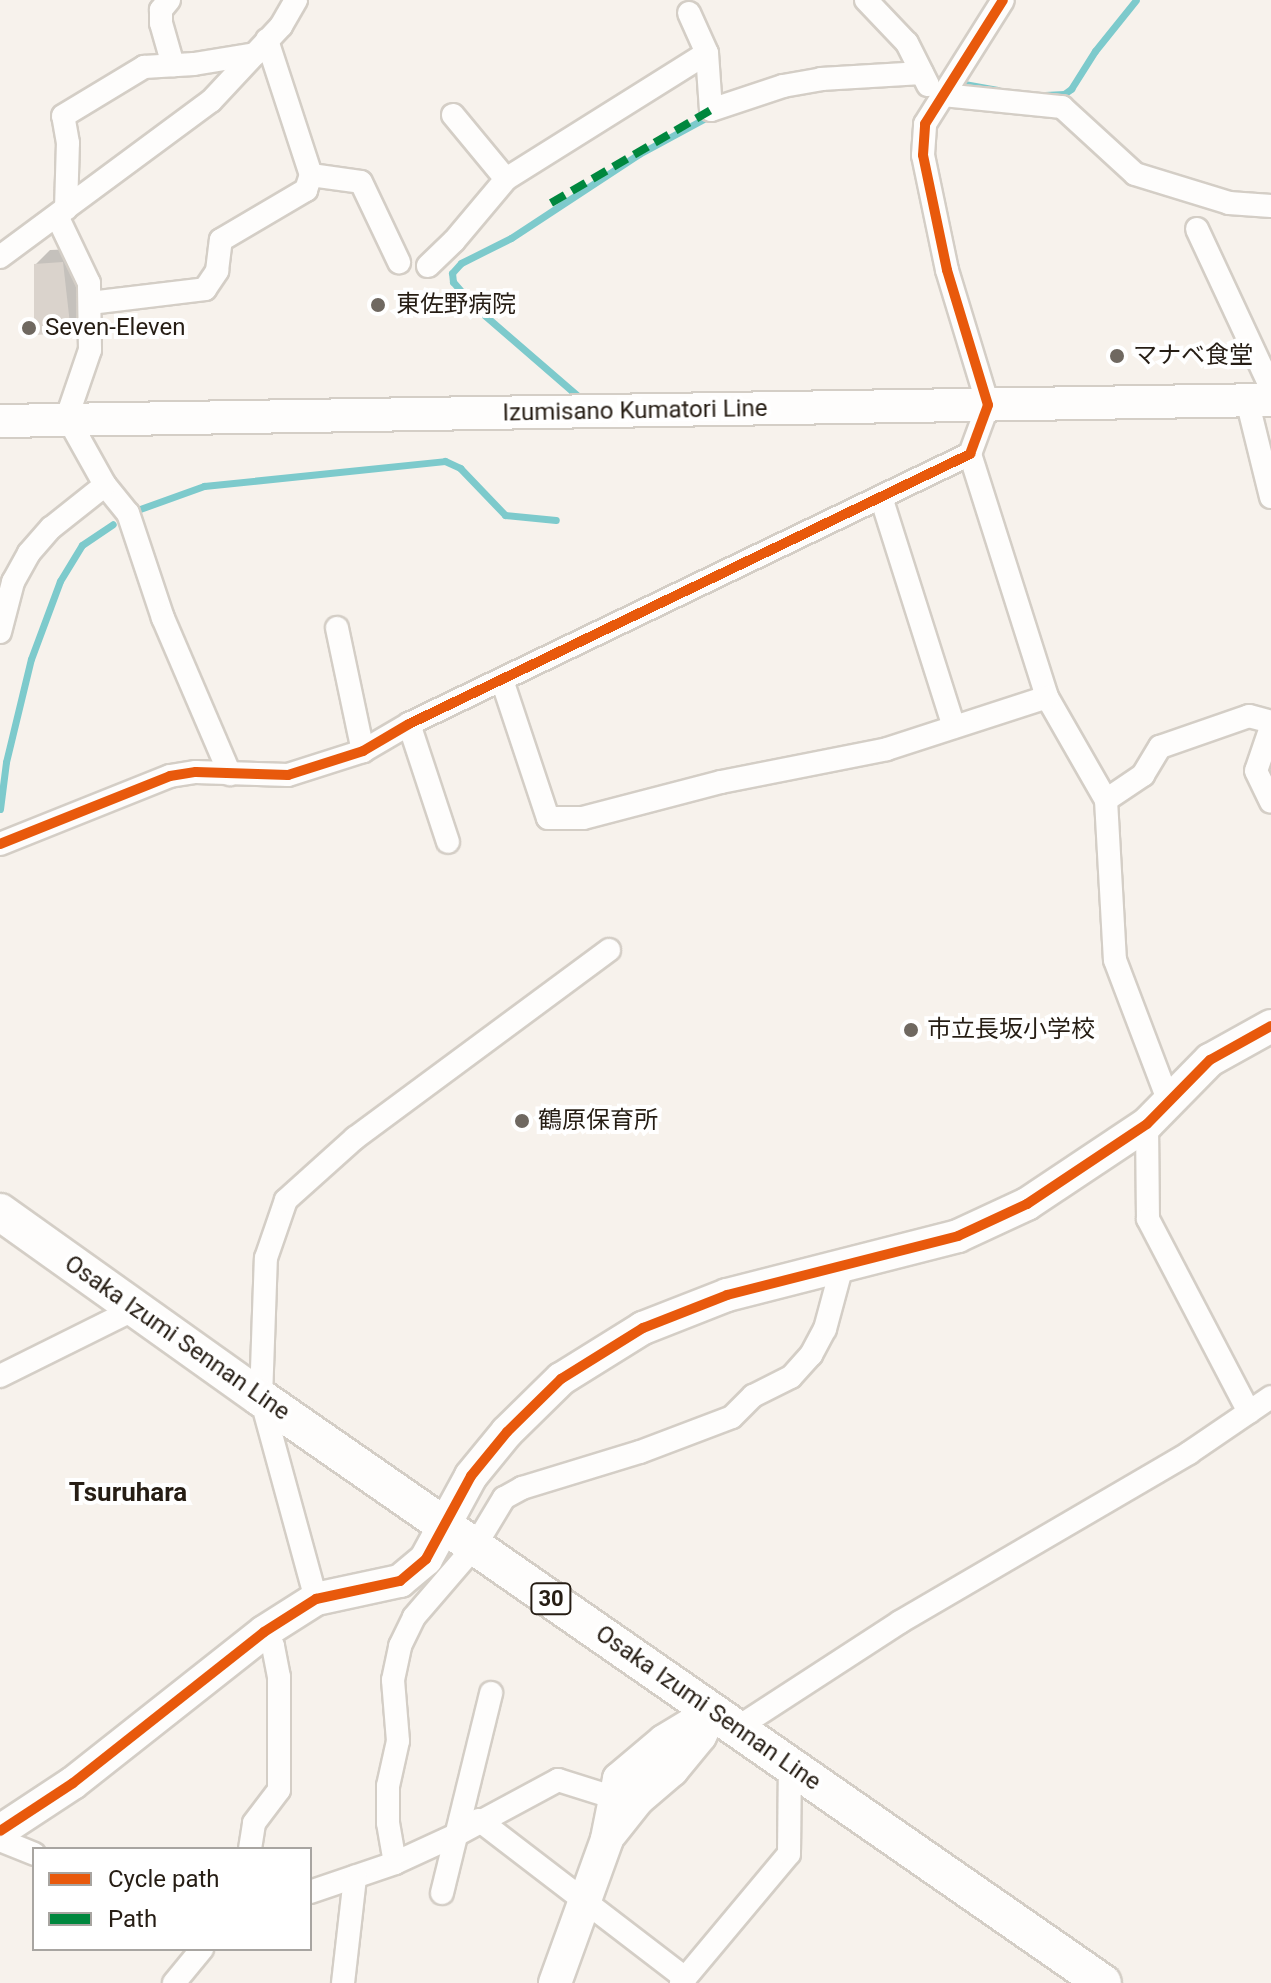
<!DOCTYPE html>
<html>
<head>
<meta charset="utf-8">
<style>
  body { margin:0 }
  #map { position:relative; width:1271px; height:1983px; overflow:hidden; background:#f7f2ec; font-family:Roboto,"Noto Sans JP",sans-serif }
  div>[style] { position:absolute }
  .shadow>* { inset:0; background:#0003 }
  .stream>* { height:7px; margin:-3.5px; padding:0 3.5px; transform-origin:3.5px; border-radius:3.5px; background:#7dcacc }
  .building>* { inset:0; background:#dad3cc }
  .roads { filter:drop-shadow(2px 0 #d4cec6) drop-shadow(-2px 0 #d4cec6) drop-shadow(0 2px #d4cec6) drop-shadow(0 -2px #d4cec6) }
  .street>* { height:22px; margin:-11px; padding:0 11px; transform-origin:11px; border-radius:11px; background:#fefdfc }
  .secondary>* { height:32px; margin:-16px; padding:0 16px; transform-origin:16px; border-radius:16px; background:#fefdfc }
  .primary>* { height:36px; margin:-18px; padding:0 18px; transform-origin:18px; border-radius:18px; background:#fefdfc }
  .quiet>* { height:8px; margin-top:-4px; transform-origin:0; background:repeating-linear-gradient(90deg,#00873e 0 16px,transparent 0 24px) }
  .cycleway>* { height:10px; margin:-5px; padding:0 5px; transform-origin:5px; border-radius:5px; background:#e8590c }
  .dots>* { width:22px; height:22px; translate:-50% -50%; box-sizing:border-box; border:4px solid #fff; border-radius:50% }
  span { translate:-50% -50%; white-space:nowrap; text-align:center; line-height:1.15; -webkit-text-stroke:8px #fff; paint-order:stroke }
  .shield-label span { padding:2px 6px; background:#fff; border:2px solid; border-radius:6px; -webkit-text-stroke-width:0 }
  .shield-label { font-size:22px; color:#261d14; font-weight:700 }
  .poi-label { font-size:24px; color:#261d14 }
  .left { translate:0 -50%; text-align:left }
  .street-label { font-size:24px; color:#261d14 }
  .neighbourhood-label { font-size:26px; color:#261d14; font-weight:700 }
  .legend { position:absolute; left:32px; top:1847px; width:280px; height:104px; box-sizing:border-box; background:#fff; border:2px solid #a8a5a1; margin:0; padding:10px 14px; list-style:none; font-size:24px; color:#261d14 }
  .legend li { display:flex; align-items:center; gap:16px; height:40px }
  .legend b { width:40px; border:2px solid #a8a5a1 }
</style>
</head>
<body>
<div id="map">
  <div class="shadow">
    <div style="clip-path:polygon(77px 249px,84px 317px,70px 331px,36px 264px,50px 250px)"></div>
  </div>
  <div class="stream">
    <div style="left:964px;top:84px;width:34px;rotate:10deg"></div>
    <div style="left:1045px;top:95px;width:19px;rotate:-3deg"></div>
    <div style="left:1064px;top:94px;width:9px;rotate:-36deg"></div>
    <div style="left:1071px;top:89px;width:45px;rotate:-57.7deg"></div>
    <div style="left:1095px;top:51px;width:65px;rotate:-51.2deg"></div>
    <div style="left:579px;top:397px;width:139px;rotate:-139.1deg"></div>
    <div style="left:474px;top:306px;width:32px;rotate:-131deg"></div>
    <div style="left:453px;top:282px;width:9px;rotate:-96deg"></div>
    <div style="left:452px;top:273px;width:13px;rotate:-48deg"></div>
    <div style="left:461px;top:263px;width:56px;rotate:-26.6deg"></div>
    <div style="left:511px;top:238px;width:153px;rotate:-33.3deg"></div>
    <div style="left:639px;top:154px;width:82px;rotate:-28.4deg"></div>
    <div style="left:140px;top:509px;width:68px;rotate:-19.8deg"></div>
    <div style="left:204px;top:486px;width:242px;rotate:-5.9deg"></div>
    <div style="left:445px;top:461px;width:17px;rotate:25deg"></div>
    <div style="left:460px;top:468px;width:65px;rotate:46.2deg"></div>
    <div style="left:505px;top:515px;width:51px;rotate:5.6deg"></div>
    <div style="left:0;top:809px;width:47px;rotate:-82.7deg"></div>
    <div style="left:6px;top:762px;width:106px;rotate:-76.4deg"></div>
    <div style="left:31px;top:659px;width:83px;rotate:-69.6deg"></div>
    <div style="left:60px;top:581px;width:42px;rotate:-58.6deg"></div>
    <div style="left:82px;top:545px;width:37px;rotate:-34deg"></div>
  </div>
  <div class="building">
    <div style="clip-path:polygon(63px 262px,71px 333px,34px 335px,34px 264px)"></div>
  </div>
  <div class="roads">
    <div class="street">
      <div style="left:169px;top:0;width:13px;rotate:129deg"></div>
      <div style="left:161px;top:10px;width:13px;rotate:90deg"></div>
      <div style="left:161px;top:23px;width:44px;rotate:74.1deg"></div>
      <div style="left:866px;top:0;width:59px;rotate:46.4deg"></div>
      <div style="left:907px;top:43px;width:47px;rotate:63.4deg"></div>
      <div style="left:689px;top:13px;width:44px;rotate:65.8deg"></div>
      <div style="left:707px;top:53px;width:57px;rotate:86deg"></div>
      <div style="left:711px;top:110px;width:76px;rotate:-18.4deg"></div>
      <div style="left:783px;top:86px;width:39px;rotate:-10deg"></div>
      <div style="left:821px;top:79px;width:101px;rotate:-3.4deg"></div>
      <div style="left:943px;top:95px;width:120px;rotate:5.8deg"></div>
      <div style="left:1062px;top:107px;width:99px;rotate:42.5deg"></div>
      <div style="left:1135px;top:174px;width:98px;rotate:17.1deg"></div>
      <div style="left:1229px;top:203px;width:42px;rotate:4.1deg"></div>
      <div style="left:453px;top:115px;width:83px;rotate:50.4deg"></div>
      <div style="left:506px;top:179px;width:237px;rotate:-32.1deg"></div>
      <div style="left:311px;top:175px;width:50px;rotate:8deg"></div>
      <div style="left:361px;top:182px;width:89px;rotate:64.6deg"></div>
      <div style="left:66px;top:209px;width:66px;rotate:-88.3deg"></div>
      <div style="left:68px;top:143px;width:27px;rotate:-100deg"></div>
      <div style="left:63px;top:116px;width:95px;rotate:-31.2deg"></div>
      <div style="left:144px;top:67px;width:50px;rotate:-3.4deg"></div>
      <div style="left:194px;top:64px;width:62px;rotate:-9.3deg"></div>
      <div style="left:1197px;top:229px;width:175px;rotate:65deg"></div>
      <div style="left:0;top:257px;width:262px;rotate:-36.5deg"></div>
      <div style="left:211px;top:101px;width:103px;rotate:-47deg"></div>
      <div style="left:281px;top:26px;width:30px;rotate:-60deg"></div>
      <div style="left:428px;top:266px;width:36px;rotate:-44deg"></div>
      <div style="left:454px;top:241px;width:81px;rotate:-50deg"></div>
      <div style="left:90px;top:303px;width:116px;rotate:-6.9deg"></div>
      <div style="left:205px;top:289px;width:22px;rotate:-56deg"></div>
      <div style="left:217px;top:271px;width:31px;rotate:-83deg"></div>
      <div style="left:221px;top:240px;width:99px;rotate:-30.5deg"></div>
      <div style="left:306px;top:190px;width:16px;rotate:-72deg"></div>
      <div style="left:311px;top:175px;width:142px;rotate:-108.1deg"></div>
      <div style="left:1247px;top:400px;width:100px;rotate:76.1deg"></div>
      <div style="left:970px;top:454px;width:255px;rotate:72.4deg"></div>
      <div style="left:1047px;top:697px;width:119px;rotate:60.2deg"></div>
      <div style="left:1106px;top:800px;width:160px;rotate:86.8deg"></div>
      <div style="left:1115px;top:960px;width:152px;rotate:69.2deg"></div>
      <div style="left:105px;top:485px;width:36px;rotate:51deg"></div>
      <div style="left:128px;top:513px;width:111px;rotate:71.6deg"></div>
      <div style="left:163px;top:618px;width:170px;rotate:66.8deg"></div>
      <div style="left:881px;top:497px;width:241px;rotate:72.4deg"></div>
      <div style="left:337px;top:628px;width:126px;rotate:78.1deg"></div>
      <div style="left:0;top:632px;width:52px;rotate:-75.4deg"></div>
      <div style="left:13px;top:582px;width:33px;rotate:-61deg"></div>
      <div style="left:29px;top:553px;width:33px;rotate:-49deg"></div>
      <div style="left:51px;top:528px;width:69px;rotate:-38.5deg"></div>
      <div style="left:105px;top:485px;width:78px;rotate:-119.2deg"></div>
      <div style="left:67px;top:417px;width:71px;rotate:-71.1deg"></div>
      <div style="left:90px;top:350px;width:67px;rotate:-90.9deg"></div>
      <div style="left:89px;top:283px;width:74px;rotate:-115.5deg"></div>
      <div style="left:502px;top:680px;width:145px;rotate:71.6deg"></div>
      <div style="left:548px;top:818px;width:35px"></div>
      <div style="left:583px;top:818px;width:143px;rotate:-14.6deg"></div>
      <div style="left:721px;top:782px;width:169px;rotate:-11.2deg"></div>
      <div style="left:887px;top:749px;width:168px;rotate:-18deg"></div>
      <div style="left:409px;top:724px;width:124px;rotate:71.7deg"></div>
      <div style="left:1271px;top:727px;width:46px;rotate:108.8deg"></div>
      <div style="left:1256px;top:771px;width:34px;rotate:64deg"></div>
      <div style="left:1106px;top:800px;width:45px;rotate:-34deg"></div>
      <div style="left:1143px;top:775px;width:33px;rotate:-59deg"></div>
      <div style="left:1160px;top:747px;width:94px;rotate:-19.2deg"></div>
      <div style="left:1249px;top:716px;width:23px;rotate:15deg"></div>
      <div style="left:0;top:844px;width:183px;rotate:-21.8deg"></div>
      <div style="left:170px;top:776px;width:26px;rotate:-9deg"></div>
      <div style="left:196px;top:772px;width:92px;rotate:1.9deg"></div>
      <div style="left:288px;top:775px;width:79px;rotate:-17.7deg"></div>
      <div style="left:363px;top:751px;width:53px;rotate:-30.4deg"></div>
      <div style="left:409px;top:724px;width:623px;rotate:-25.7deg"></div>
      <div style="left:970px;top:454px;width:52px;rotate:-69.8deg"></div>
      <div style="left:988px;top:405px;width:141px;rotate:-106.9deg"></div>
      <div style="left:947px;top:270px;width:117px;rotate:-101.8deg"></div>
      <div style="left:923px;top:155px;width:31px;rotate:-86deg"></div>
      <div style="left:925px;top:124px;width:146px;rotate:-57.8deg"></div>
      <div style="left:1147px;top:1124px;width:95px;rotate:89.4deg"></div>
      <div style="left:1148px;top:1219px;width:218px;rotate:62.4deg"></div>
      <div style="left:0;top:1376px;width:151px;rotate:-26.4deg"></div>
      <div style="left:316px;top:1599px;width:208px;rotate:-105.3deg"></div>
      <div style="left:261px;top:1398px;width:140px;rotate:-88deg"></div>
      <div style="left:266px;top:1258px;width:61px;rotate:-71deg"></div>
      <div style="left:286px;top:1200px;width:93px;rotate:-41.9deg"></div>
      <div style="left:355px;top:1138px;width:316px;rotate:-36.5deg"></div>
      <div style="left:737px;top:1728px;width:194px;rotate:-33deg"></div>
      <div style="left:900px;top:1622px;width:335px;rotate:-30.3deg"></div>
      <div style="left:1189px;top:1453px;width:99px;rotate:-34.3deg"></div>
      <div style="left:479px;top:1820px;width:260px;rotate:37.5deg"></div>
      <div style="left:0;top:1840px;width:37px;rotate:22deg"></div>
      <div style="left:250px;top:1849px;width:26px;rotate:-81deg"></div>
      <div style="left:254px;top:1823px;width:41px;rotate:-52.9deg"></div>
      <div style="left:279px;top:1790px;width:113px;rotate:-90deg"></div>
      <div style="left:279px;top:1677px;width:32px;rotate:-101deg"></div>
      <div style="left:273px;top:1646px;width:17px;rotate:-123deg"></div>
      <div style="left:395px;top:1863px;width:41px;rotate:-99.9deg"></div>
      <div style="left:388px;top:1823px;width:37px;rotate:-90deg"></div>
      <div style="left:388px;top:1786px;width:46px;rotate:-77.5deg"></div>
      <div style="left:398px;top:1741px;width:61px;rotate:-94.7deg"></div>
      <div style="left:393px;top:1680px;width:35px;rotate:-78deg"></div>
      <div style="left:400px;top:1646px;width:32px;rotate:-64deg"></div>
      <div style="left:414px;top:1617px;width:94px;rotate:-49.3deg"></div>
      <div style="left:475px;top:1546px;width:56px;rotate:-58.9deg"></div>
      <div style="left:504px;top:1498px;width:21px;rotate:-29deg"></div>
      <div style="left:522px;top:1488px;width:123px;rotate:-17deg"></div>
      <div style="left:640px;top:1452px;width:98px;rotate:-20.8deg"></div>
      <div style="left:732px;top:1417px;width:30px;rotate:-45deg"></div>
      <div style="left:753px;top:1396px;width:42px;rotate:-26.6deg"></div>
      <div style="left:791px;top:1377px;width:30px;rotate:-48deg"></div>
      <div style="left:811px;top:1355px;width:30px;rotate:-62deg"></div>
      <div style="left:825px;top:1329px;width:65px;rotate:-74.9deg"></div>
      <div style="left:310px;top:1892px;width:90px;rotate:-18.8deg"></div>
      <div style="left:395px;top:1863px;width:67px;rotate:-24.7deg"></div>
      <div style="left:456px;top:1835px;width:116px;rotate:-28.3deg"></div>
      <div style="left:558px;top:1780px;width:60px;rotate:17.5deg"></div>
      <div style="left:442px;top:1893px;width:206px;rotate:-76.2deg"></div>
      <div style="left:174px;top:1983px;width:44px;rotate:-50.5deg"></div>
      <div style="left:343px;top:1983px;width:107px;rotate:-83.5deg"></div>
      <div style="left:681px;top:1983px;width:168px;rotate:-50.1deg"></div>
      <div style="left:789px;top:1854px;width:89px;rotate:-89.4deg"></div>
    </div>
    <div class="secondary">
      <div style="left:0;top:421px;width:1271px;rotate:-0.95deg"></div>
      <div style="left:0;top:1831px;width:87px;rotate:-33.3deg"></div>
      <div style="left:73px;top:1783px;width:243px;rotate:-38.3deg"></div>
      <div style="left:264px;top:1632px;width:62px;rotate:-32.4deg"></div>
      <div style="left:316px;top:1599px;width:86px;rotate:-12.1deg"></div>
      <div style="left:400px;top:1581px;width:34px;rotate:-40deg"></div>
      <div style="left:426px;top:1559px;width:94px;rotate:-61.5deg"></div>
      <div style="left:471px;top:1476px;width:57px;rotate:-50.7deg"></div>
      <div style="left:507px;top:1432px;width:76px;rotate:-44.5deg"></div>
      <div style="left:561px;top:1379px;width:97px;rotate:-31.9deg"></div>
      <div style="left:643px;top:1328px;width:90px;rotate:-21.4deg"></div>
      <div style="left:727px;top:1295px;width:238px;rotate:-14.3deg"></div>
      <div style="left:958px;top:1236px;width:76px;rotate:-24.9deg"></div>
      <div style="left:1027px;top:1204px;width:144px;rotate:-33.7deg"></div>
      <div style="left:1147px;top:1124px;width:90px;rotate:-45.5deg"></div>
      <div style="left:1210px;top:1060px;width:70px;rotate:-29.1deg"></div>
      <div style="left:611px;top:1833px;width:43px;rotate:-51.5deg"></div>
      <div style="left:638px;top:1799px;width:45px;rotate:-40.5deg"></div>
      <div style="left:672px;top:1770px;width:44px;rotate:-50.5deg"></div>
      <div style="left:700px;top:1736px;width:18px;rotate:-63deg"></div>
      <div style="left:555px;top:1983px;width:153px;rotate:-70.1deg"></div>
      <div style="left:607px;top:1839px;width:61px;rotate:-78.7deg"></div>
      <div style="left:619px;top:1779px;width:59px;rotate:-40.2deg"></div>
      <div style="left:664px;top:1741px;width:56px;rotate:-31.1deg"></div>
    </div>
    <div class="primary">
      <div style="left:0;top:1212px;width:320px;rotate:35.5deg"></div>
      <div style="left:261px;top:1398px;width:1025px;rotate:34.79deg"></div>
    </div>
  </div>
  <div class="quiet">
    <div style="left:551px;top:203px;width:185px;rotate:-30.2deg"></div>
  </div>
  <div class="cycleway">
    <div style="left:0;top:844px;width:183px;rotate:-21.8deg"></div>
    <div style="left:170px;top:776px;width:26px;rotate:-9deg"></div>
    <div style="left:196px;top:772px;width:92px;rotate:1.9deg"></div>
    <div style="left:288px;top:775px;width:79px;rotate:-17.7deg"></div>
    <div style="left:363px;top:751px;width:53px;rotate:-30.4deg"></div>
    <div style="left:409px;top:724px;width:623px;rotate:-25.7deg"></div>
    <div style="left:970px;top:454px;width:52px;rotate:-69.8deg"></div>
    <div style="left:988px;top:405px;width:141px;rotate:-106.9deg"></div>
    <div style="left:947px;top:270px;width:117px;rotate:-101.8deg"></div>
    <div style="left:923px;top:155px;width:31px;rotate:-86deg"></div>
    <div style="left:925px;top:124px;width:146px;rotate:-57.8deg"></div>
    <div style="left:0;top:1831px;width:87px;rotate:-33.3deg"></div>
    <div style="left:73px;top:1783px;width:243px;rotate:-38.3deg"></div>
    <div style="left:264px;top:1632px;width:62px;rotate:-32.4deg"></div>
    <div style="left:316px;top:1599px;width:86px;rotate:-12.1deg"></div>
    <div style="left:400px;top:1581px;width:34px;rotate:-40deg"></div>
    <div style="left:426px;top:1559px;width:94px;rotate:-61.5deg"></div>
    <div style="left:471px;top:1476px;width:57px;rotate:-50.7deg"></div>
    <div style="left:507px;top:1432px;width:76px;rotate:-44.5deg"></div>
    <div style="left:561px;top:1379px;width:97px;rotate:-31.9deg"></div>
    <div style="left:643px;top:1328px;width:90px;rotate:-21.4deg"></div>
    <div style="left:727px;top:1295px;width:238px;rotate:-14.3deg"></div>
    <div style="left:958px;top:1236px;width:76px;rotate:-24.9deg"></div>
    <div style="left:1027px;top:1204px;width:144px;rotate:-33.7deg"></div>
    <div style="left:1147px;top:1124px;width:90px;rotate:-45.5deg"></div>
    <div style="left:1210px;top:1060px;width:70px;rotate:-29.1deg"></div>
  </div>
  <div class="dots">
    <div style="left:378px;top:305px;background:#6f6860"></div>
    <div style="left:29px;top:328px;background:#6f6860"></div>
    <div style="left:1117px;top:356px;background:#6f6860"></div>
    <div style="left:911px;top:1030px;background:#6f6860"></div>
    <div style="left:522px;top:1121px;background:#6f6860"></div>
  </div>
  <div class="shield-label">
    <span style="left:551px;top:1599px">30</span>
  </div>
  <div class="poi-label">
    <span class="left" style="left:396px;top:305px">東佐野病院</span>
    <span class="left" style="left:45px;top:328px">Seven-Eleven</span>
    <span class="left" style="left:1133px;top:356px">マナベ食堂</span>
    <span class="left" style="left:927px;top:1030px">市立長坂小学校</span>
    <span class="left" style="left:538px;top:1121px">鶴原保育所</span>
  </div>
  <div class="street-label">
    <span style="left:635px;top:411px;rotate:-1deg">Izumisano Kumatori Line</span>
    <span style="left:177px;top:1338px;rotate:35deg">Osaka Izumi Sennan Line</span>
    <span style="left:708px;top:1708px;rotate:35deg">Osaka Izumi Sennan Line</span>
  </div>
  <div class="neighbourhood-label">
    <span style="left:128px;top:1493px">Tsuruhara</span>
  </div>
  <ul class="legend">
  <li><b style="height:10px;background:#e8590c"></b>Cycle path</li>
  <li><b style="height:10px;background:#00873e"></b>Path</li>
  </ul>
</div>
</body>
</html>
